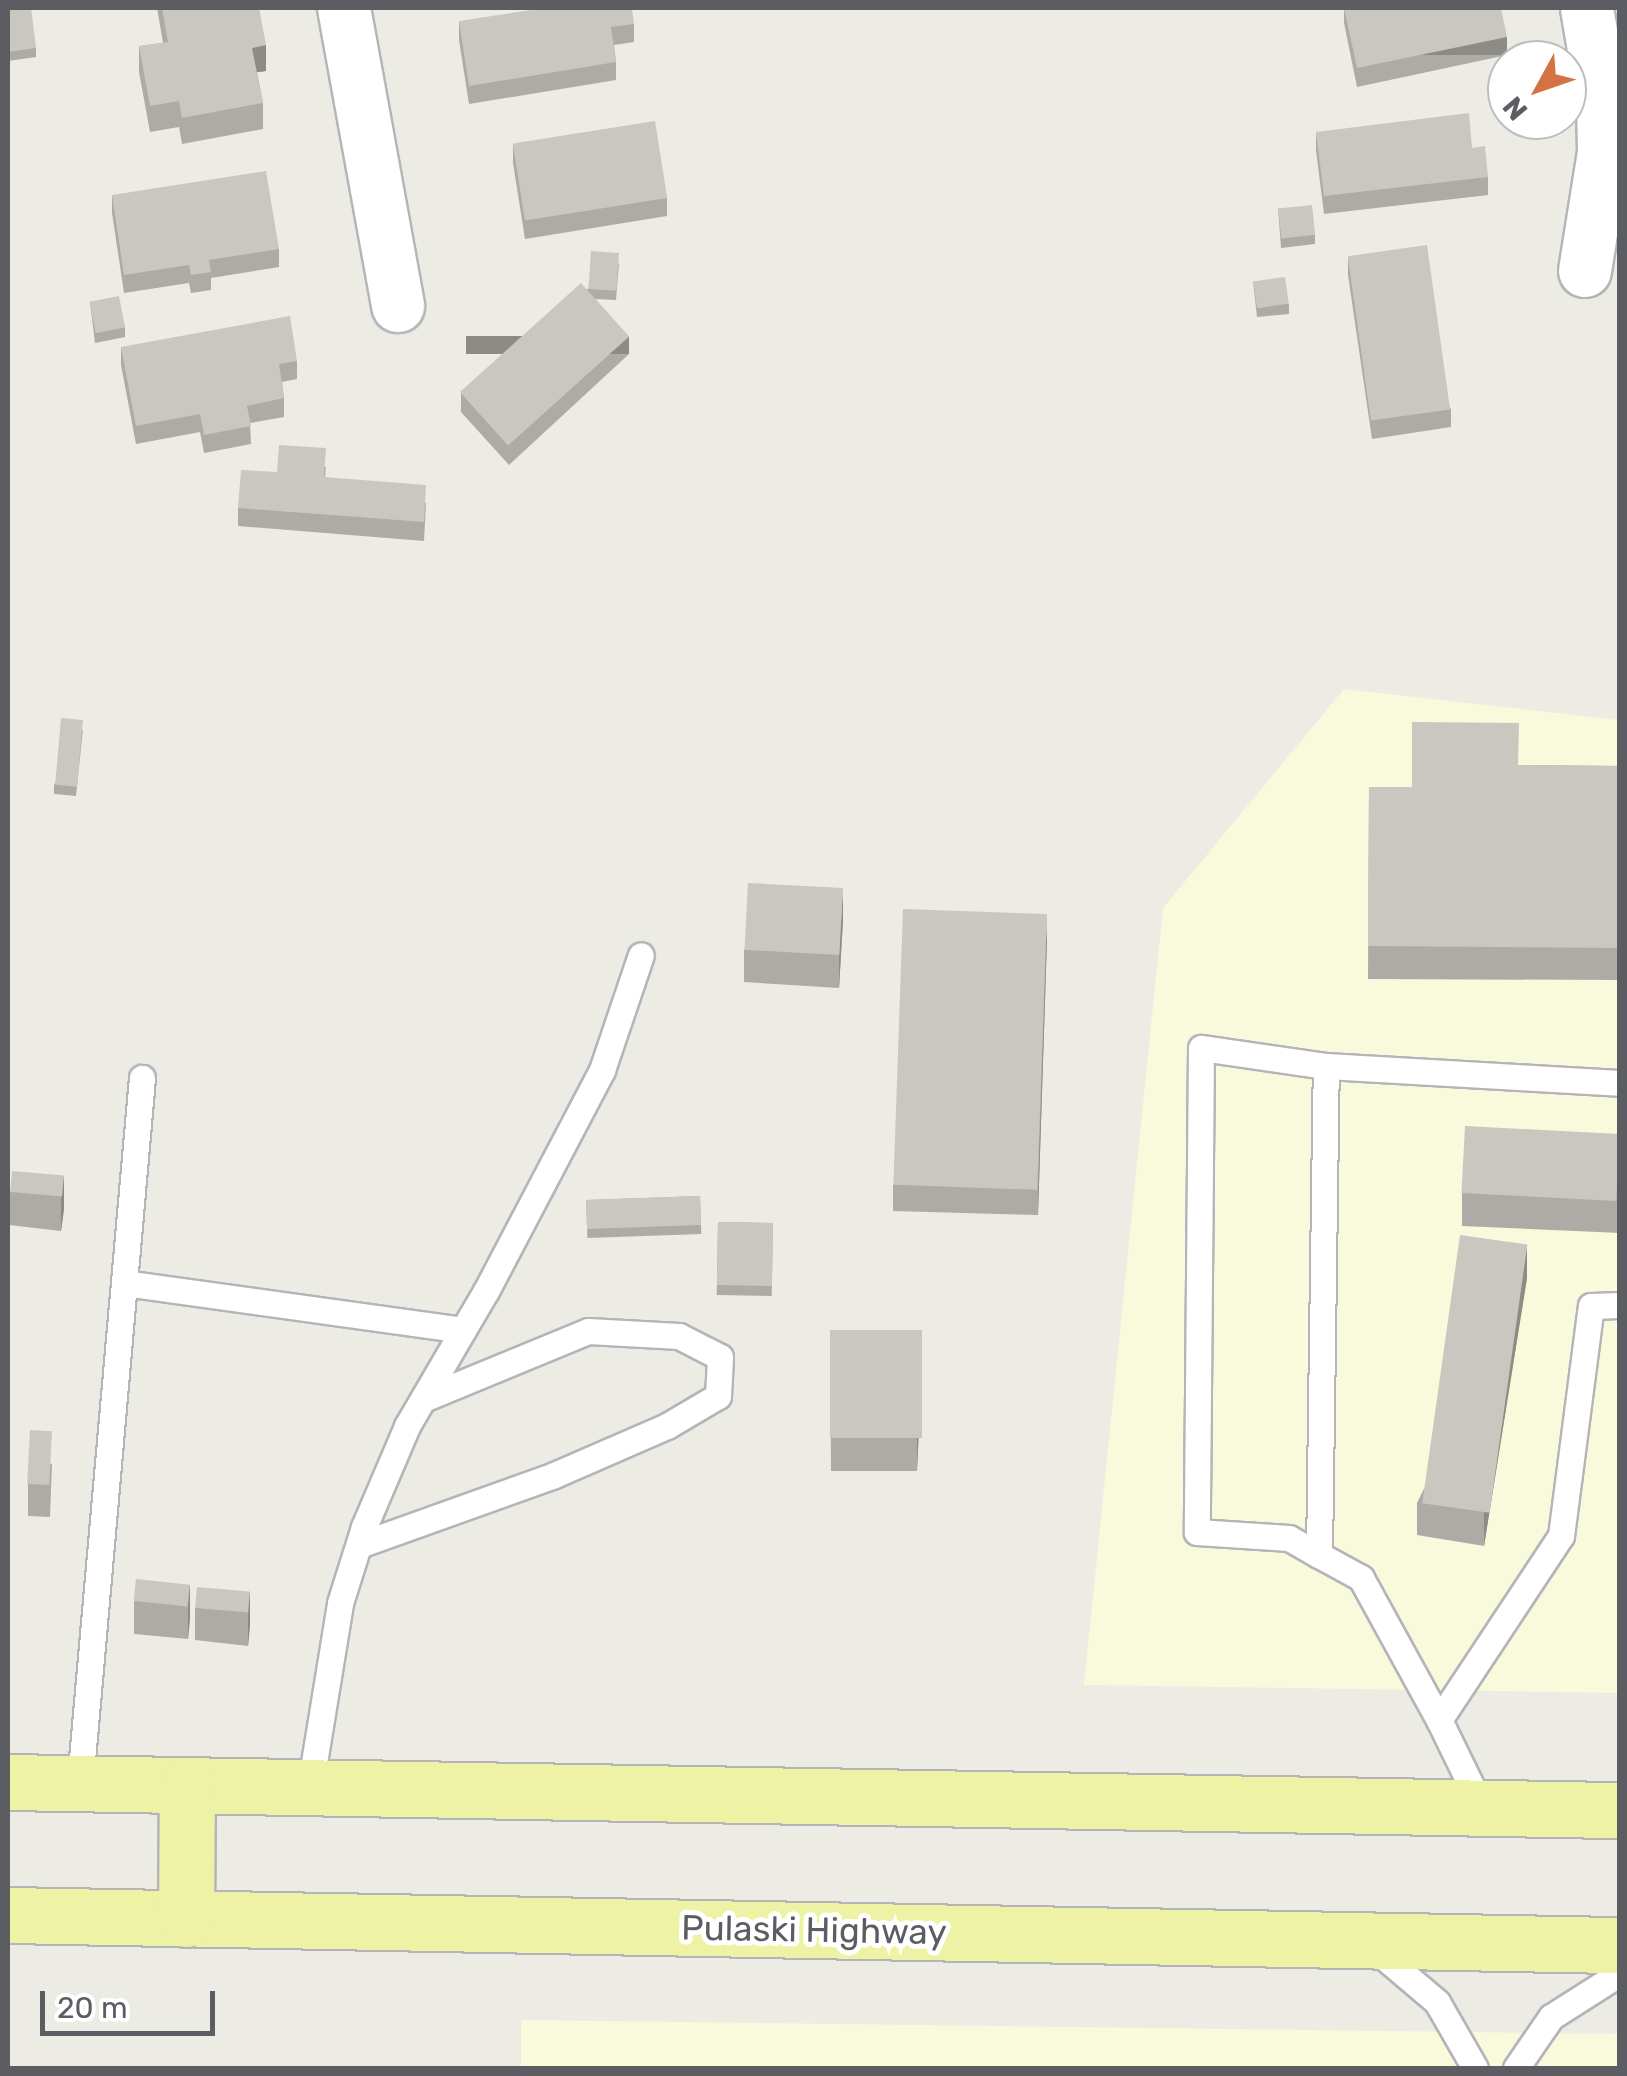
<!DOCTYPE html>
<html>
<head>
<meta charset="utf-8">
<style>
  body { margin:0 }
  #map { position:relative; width:1627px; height:2076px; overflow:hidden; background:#ecece4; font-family:Rubik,sans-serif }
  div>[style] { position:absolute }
  .commercial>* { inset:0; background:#f9f9dc }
  .roads { filter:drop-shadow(2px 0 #b4b4b9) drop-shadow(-2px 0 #b4b4b9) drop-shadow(0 2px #b4b4b9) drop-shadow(0 -2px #b4b4b9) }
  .service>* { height:25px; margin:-12.5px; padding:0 12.5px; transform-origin:12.5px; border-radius:12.5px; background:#fff }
  .minor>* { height:52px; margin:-26px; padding:0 26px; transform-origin:26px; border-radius:26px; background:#fff }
  .trunk>* { height:55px; margin:-27.5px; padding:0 27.5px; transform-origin:27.5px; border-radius:27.5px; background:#eef2a4 }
  .wall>* { inset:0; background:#acaba5; transform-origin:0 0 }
  .shaded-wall>* { inset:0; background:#8c8b86; transform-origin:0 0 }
  .building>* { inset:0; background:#c8c7c0; transform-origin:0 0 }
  span { translate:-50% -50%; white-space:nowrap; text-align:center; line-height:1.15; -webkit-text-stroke:10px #fff; paint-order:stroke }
  .street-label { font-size:35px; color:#5c5d62 }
  .frame { position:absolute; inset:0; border:10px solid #5c5d62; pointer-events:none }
  .north { position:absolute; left:1487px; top:40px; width:100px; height:100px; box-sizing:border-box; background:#fff; border:2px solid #bebec0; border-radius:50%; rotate:230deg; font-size:28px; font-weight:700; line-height:40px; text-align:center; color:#5c5d62 }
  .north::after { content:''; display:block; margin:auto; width:35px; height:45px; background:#d37343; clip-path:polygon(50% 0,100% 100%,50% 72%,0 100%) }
  .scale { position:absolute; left:40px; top:1991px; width:175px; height:45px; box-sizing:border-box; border:5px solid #5c5d62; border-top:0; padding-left:12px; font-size:30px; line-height:35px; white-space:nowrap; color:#5c5d62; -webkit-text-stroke:8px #fff; paint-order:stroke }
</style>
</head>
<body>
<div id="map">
  <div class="commercial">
    <div style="clip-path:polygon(1344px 689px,1619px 720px,1619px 1693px,1084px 1685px,1163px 908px)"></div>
    <div style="clip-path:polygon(521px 2020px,1620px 2034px,1619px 2068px,521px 2068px)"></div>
  </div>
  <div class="roads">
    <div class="service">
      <div style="left:1326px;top:1066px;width:294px;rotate:3.3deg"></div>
      <div style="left:125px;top:1283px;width:341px;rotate:7.9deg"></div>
      <div style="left:359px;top:1545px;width:205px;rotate:-19.7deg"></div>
      <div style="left:552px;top:1476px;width:125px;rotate:-23.5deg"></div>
      <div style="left:667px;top:1426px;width:59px;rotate:-30.5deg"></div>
      <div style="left:718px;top:1396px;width:39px;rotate:-87deg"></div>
      <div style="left:720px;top:1357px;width:46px;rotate:-152.9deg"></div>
      <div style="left:679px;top:1336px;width:91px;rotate:-176.9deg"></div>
      <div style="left:588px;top:1331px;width:178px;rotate:157.6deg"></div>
      <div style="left:1319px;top:1555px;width:489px;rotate:-89.2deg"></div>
      <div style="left:1326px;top:1066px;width:126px;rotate:-171.8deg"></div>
      <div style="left:1201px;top:1048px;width:484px;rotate:90.5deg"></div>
      <div style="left:1197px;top:1532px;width:92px;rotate:3.7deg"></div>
      <div style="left:1289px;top:1538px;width:34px;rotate:30deg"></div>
      <div style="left:1319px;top:1555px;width:48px;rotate:28.7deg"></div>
      <div style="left:1361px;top:1578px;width:162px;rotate:61.2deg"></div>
      <div style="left:80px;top:1782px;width:707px;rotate:-84.97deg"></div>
      <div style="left:310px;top:1787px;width:186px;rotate:-80.7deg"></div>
      <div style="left:340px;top:1603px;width:80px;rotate:-72.5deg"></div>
      <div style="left:364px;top:1527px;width:110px;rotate:-66.9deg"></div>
      <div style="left:407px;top:1426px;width:156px;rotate:-59.7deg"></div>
      <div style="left:486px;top:1291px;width:250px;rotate:-62.3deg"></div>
      <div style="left:602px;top:1070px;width:121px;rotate:-71.3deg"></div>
      <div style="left:1482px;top:1808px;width:98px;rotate:-116deg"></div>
      <div style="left:1439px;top:1720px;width:221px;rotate:-56.5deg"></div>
      <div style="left:1561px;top:1536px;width:232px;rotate:-82.6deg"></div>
      <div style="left:1591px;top:1306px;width:29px;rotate:-2deg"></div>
      <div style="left:1371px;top:1946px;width:87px;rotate:40.3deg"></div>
      <div style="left:1437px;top:2002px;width:76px;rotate:60.1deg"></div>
      <div style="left:1516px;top:2068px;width:62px;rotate:-55.5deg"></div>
      <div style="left:1551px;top:2017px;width:82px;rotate:-32.5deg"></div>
    </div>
    <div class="minor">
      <div style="left:344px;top:8px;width:303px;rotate:79.7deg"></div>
      <div style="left:1585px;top:271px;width:120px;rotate:-80.9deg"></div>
      <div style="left:1604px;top:153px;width:51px;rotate:-91.1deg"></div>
      <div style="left:1603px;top:102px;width:95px;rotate:-99.7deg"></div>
    </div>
    <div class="trunk">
      <div style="left:8px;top:1782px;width:1612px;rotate:1deg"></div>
      <div style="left:8px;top:1915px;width:1612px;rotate:1.07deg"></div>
      <div style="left:186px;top:1919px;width:134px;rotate:-89.6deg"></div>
    </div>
  </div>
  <div class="wall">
    <div style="clip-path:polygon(8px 8px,36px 48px,36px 57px,8px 61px)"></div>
    <div style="clip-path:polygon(157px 8px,259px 8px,266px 71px,257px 72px,263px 103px,263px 129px,182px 144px,179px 127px,150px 132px,139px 72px,139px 46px,163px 43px)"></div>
    <div style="clip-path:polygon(1344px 8px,1507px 55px,1357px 87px,1344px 23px)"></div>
    <div style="clip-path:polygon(459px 21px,634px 24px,634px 42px,614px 45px,616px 62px,616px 80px,469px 104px,459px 40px)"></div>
    <div style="clip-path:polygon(1316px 132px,1472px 148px,1488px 177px,1488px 195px,1324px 214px,1316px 150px)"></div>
    <div style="clip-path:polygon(513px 144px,667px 198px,667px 216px,525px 239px,513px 163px)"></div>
    <div style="clip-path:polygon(112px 195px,279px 249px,279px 267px,211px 278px,211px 290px,191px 293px,189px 283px,124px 293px,112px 213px)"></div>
    <div style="clip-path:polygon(1278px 208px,1315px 235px,1315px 244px,1281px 248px)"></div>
    <div style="clip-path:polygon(1348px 257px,1451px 409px,1451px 427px,1372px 439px,1348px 275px)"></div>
    <div style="clip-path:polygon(619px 263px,616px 300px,595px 299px,629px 354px,509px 465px,461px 412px,461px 394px)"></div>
    <div style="clip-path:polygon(1253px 281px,1289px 304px,1289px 314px,1257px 317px)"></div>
    <div style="clip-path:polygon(90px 302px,125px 327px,125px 337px,95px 343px)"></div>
    <div style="clip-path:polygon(121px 347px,297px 361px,297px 379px,282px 382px,284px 398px,284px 417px,250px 423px,251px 444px,204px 453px,200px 432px,136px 444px,121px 365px)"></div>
    <div style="clip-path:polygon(326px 467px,325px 477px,426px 503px,424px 541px,238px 526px,238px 508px,277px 472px)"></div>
    <div style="clip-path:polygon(83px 729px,76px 796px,54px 794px,54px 785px)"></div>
    <div style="clip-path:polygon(1519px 765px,1620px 766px,1620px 980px,1368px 979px,1369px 787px,1412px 787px)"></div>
    <div style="clip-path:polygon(843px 920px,839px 988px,744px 982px,744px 950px)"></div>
    <div style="clip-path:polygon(1047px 939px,1038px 1215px,893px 1211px,893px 1185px)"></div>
    <div style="clip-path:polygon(1620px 1133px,1620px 1233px,1462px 1226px,1462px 1193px)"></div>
    <div style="clip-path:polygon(64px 1176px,64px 1209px,61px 1231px,9px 1225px,9px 1192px)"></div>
    <div style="left:700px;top:1196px;width:38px;height:114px;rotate:88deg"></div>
    <div style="left:718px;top:1222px;width:55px;height:73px;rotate:1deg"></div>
    <div style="clip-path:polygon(1527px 1278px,1484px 1546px,1417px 1535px,1417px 1503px)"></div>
    <div style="clip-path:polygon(830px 1330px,922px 1363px,917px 1471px,831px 1471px)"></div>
    <div style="clip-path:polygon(52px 1463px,50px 1517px,28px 1516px,28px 1484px)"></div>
    <div style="clip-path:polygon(190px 1585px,190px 1618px,188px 1639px,134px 1634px,134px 1601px)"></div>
    <div style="clip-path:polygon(250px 1592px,250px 1625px,248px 1646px,195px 1640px,195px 1608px)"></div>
  </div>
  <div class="shaded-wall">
    <div style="left:1507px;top:37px;width:18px;height:153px;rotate:90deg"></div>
    <div style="clip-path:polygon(266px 45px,266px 71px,252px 73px,252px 48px)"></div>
    <div style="left:629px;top:336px;width:18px;height:163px;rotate:90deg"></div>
    <div style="clip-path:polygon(843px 888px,843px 920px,839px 988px,839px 955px)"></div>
    <div style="clip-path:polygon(1047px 913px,1047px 939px,1038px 1215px,1038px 1189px)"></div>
    <div style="clip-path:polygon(64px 1176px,64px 1209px,61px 1231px,61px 1198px)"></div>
    <div style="clip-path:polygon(1527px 1245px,1527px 1278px,1484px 1546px,1484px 1513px)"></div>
    <div style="clip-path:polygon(922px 1330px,922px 1363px,917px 1471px,917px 1438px)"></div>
    <div style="clip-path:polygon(190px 1585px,190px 1618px,188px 1639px,188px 1606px)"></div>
    <div style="clip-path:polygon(250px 1592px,250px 1625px,248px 1646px,248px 1613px)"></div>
  </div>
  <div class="building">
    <div style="clip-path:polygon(8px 8px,31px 8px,36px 48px,8px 52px)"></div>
    <div style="clip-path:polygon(162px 8px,259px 8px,266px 45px,252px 48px,263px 103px,182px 118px,179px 101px,150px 106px,139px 46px,168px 42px)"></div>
    <div style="clip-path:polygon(544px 8px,632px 8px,634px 24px,611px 27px,616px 62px,469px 86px,459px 21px)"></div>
    <div style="clip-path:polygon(1344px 8px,1501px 8px,1507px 37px,1357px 68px)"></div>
    <div style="clip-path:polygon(1469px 113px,1472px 148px,1485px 146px,1488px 177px,1324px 196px,1316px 132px)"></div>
    <div style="left:655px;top:121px;width:78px;height:144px;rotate:81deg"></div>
    <div style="clip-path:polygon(266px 171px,279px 249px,209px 260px,211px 272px,191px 275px,189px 265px,124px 275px,112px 195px)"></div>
    <div style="left:1312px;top:205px;width:30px;height:34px;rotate:84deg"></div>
    <div style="left:1427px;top:245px;width:166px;height:80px;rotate:82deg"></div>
    <div style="left:591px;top:251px;width:28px;height:38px;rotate:4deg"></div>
    <div style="left:1285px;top:277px;width:27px;height:32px;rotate:82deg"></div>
    <div style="left:581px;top:283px;width:72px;height:163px;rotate:48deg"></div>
    <div style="left:119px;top:296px;width:32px;height:30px;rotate:79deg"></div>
    <div style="clip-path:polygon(290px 316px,297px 361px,279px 364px,284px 398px,247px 406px,251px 426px,204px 435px,200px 414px,136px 426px,121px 347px)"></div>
    <div style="clip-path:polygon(279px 445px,326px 448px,324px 477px,426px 485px,424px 522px,238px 508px,241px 470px,277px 472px)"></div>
    <div style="left:61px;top:718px;width:22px;height:67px;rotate:5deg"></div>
    <div style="clip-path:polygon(1412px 722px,1519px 723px,1518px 765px,1620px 766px,1620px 948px,1368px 946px,1369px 787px,1412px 787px)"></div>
    <div style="left:748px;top:883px;width:95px;height:67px;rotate:3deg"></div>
    <div style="left:903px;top:909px;width:144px;height:276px;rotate:2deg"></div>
    <div style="left:1465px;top:1126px;width:155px;height:67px;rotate:3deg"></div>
    <div style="left:12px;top:1171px;width:52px;height:21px;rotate:5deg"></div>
    <div style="left:700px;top:1196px;width:29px;height:114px;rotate:88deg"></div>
    <div style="left:718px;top:1222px;width:55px;height:63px;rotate:1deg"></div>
    <div style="left:1460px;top:1235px;width:68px;height:271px;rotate:8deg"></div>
    <div style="left:830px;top:1330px;width:92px;height:108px"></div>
    <div style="left:30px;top:1430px;width:22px;height:54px;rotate:3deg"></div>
    <div style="left:136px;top:1579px;width:54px;height:22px;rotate:6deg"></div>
    <div style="left:197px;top:1587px;width:53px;height:21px;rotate:5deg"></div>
  </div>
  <div class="street-label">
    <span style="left:814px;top:1930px;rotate:1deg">Pulaski Highway</span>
  </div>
  <div class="frame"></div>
  <div class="north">N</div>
  <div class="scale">20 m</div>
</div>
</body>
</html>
